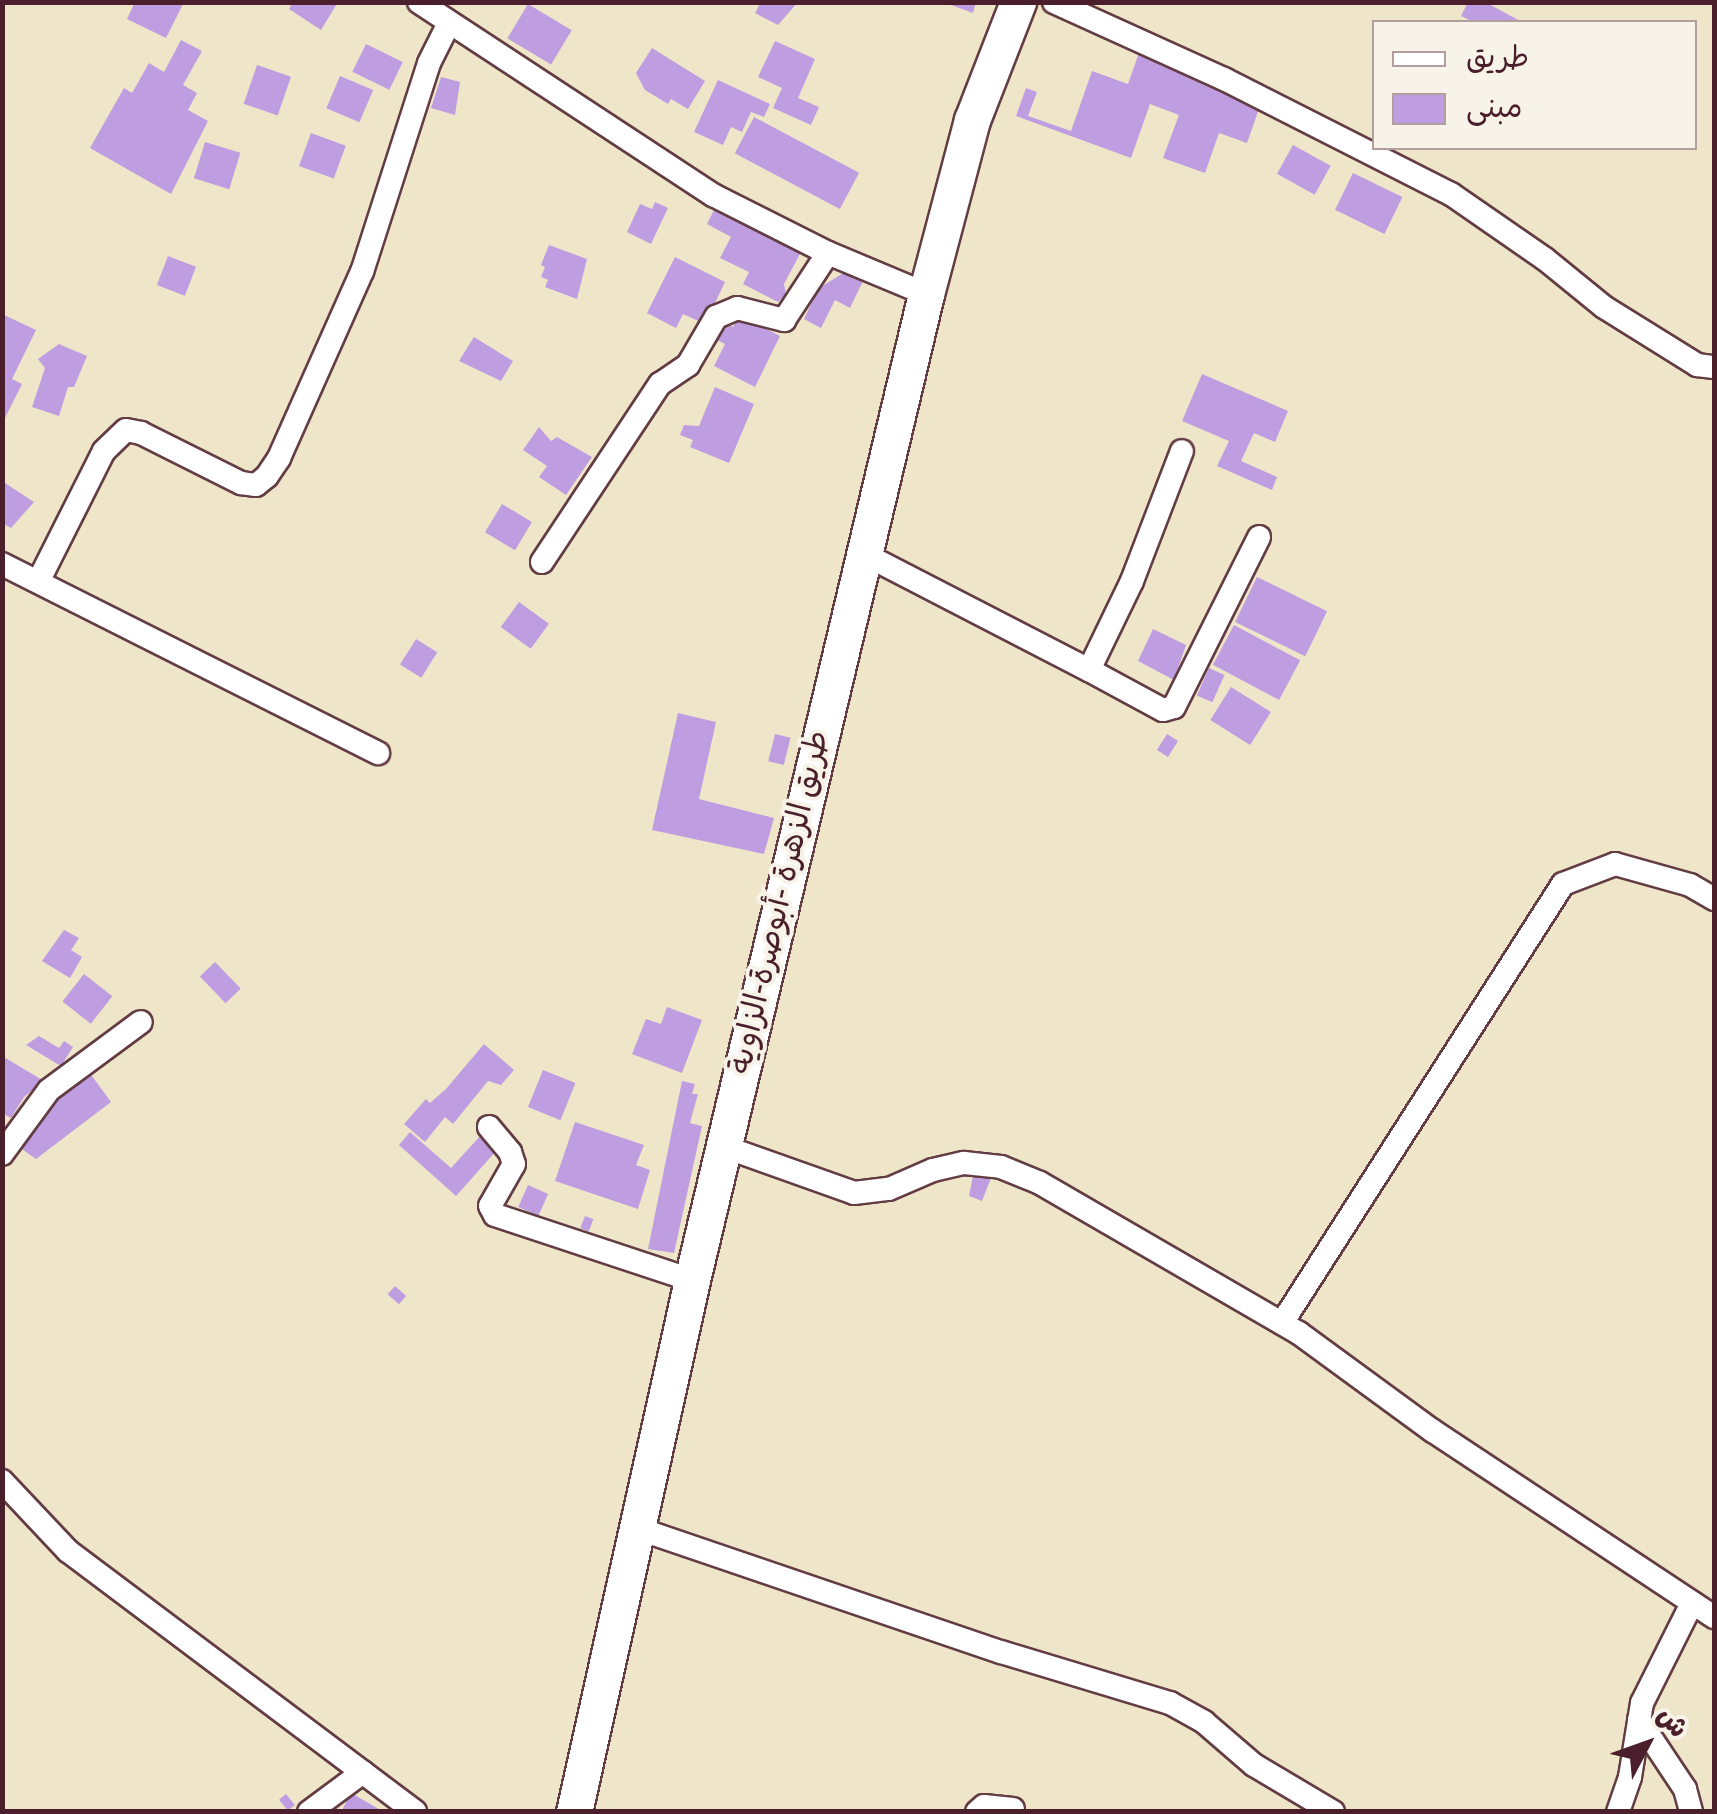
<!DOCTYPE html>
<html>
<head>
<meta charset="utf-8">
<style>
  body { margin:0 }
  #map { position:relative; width:1717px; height:1814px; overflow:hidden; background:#efe6ca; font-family:Dekko,"Playpen Sans Arabic",sans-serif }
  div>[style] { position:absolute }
  .building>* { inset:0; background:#be9de1; transform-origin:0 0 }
  .roads { filter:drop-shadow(2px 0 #633d43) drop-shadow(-2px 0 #633d43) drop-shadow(0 2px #633d43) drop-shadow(0 -2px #633d43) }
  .street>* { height:22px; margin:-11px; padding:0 11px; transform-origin:11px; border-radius:11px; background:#fff }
  .primary>* { height:35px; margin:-17.5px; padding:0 17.5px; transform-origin:17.5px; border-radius:17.5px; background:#fff }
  span { translate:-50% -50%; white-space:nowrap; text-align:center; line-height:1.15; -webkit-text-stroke:8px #f7f3e8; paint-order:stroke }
  .street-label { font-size:32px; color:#4a1f2b }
  .frame { position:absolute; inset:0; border:5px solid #4a1f2b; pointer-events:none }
  .legend { position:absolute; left:1372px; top:20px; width:325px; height:130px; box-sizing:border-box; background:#f7f3e8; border:2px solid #b29e9c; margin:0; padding:12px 18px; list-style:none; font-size:30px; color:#4a1f2b }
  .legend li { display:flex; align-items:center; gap:20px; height:50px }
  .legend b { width:50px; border:2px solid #b29e9c }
  .north { position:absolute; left:1597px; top:1694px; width:100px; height:100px; -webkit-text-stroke:8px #f7f3e8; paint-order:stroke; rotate:49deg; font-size:28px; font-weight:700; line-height:40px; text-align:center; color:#4a1f2b }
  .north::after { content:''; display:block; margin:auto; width:35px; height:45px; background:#4a1f2b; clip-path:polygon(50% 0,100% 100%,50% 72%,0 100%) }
</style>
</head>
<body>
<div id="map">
  <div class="building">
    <div style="clip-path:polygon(135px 2px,184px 2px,166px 38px,127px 19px)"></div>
    <div style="clip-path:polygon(293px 2px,338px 2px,321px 30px,289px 9px)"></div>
    <div style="clip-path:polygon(761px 2px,798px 2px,778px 25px,755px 13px)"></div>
    <div style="clip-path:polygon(943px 2px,976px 2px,973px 13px)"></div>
    <div style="clip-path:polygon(1468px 2px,1485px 2px,1522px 22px,1474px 22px,1461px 16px)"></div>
    <div style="left:528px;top:4px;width:51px;height:40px;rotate:31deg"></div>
    <div style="clip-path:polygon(181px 40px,202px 51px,183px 85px,197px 93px,188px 110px,208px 121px,171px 194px,90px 148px,124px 88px,132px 93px,149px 63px,164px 72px)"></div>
    <div style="clip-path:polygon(775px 41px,815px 59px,798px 98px,819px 107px,811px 125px,773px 108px,782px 88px,758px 77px)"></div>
    <div style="left:366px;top:44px;width:41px;height:31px;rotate:26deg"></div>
    <div style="clip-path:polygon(652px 48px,705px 81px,688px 109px,671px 99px,668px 104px,645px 90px,636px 73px)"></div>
    <div style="clip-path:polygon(1140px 50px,1226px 86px,1223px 93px,1260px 106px,1247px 143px,1219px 133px,1205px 173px,1163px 158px,1179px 115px,1150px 104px,1131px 158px,1016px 116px,1026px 88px,1037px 92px,1028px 116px,1071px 131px,1092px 71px,1128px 84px)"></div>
    <div style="left:257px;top:65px;width:36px;height:41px;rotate:19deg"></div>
    <div style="left:340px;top:76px;width:36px;height:35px;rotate:23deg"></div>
    <div style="clip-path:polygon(441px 77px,460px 82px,455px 115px,431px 108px)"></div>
    <div style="clip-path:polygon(718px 80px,770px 104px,764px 117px,751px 112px,742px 132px,731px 127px,723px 145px,694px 132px)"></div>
    <div style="left:754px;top:117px;width:119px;height:41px;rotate:28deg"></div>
    <div style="left:311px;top:133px;width:37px;height:35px;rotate:20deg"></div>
    <div style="left:205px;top:142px;width:37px;height:38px;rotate:17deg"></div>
    <div style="left:1293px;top:145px;width:43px;height:33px;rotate:29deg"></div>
    <div style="left:1353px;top:173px;width:55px;height:41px;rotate:26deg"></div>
    <div style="clip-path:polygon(655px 202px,668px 208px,651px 244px,627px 232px,640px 204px,652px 209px)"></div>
    <div style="clip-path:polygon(715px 208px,801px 252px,784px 284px,786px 294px,778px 302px,743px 284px,749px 272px,720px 258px,731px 237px,707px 224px)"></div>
    <div style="clip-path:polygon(549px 245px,587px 259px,577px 299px,545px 287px,548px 280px,541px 277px,545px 267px,541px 265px)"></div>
    <div style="left:168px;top:256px;width:30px;height:31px;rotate:21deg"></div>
    <div style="clip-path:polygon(675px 257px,725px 282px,705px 324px,683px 314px,676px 328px,647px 313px)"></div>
    <div style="clip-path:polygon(845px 272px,863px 281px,850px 308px,835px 300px,821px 328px,804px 319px,819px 288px)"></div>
    <div style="clip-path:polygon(2px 314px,36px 330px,12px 379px,22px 384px,2px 424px)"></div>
    <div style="clip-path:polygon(739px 315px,780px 336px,755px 387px,714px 366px,725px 344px,715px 339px,723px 322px,733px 327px)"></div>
    <div style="clip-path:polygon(474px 337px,513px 361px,501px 381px,459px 361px)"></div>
    <div style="clip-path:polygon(59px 344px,87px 356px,74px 387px,68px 387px,59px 416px,32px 407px,45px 368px,38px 359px)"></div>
    <div style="clip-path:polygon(1202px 374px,1288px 411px,1275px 442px,1254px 433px,1241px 461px,1277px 477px,1272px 490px,1217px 466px,1229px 441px,1182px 421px)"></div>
    <div style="clip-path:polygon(715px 387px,754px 404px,729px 463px,690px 447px,693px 440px,680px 435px,684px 425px,699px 426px)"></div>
    <div style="clip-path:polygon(539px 427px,551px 441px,557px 437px,592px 457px,566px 495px,539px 477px,547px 466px,523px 450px)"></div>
    <div style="clip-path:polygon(5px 483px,34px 502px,11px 528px,2px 523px)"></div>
    <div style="left:502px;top:504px;width:35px;height:33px;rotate:31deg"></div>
    <div style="left:1257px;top:577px;width:78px;height:50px;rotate:26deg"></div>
    <div style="left:519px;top:602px;width:37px;height:31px;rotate:36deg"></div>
    <div style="left:1234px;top:625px;width:75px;height:45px;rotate:28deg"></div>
    <div style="clip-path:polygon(1153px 629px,1186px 645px,1174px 680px,1138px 661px)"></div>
    <div style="left:416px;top:639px;width:25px;height:30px;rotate:32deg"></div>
    <div style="left:1209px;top:668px;width:17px;height:30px;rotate:24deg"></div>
    <div style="left:1231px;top:687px;width:47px;height:39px;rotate:32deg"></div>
    <div style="clip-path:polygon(678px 713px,716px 722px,699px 799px,774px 818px,764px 854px,652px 830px)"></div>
    <div style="left:775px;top:734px;width:16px;height:28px;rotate:14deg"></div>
    <div style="left:1167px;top:734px;width:13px;height:19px;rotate:32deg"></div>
    <div style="clip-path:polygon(64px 930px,79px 938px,71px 950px,82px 957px,70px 978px,42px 961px)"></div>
    <div style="left:215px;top:962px;width:37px;height:21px;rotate:46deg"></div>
    <div style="left:84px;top:974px;width:36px;height:35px;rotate:38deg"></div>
    <div style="clip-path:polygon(667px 1007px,702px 1020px,682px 1073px,632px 1054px,646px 1019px,661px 1024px)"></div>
    <div style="clip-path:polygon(39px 1036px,59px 1048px,64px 1041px,73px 1047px,61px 1066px,26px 1045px)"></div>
    <div style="clip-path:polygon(484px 1044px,514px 1070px,501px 1085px,488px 1081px,453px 1124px,445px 1117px,425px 1142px,404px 1124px,426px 1099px,430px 1103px,446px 1089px)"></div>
    <div style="clip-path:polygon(2px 1056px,44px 1081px,37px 1093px,32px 1090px,24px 1097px,11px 1118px,2px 1113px)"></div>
    <div style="left:543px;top:1070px;width:35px;height:40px;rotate:22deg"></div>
    <div style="clip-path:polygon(89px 1072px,111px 1102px,36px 1159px,15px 1144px,44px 1117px,39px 1110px)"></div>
    <div style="clip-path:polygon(682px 1081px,695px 1084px,692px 1094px,698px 1094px,690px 1123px,702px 1126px,674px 1253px,648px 1249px)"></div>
    <div style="clip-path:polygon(575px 1122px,644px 1145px,636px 1165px,650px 1170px,638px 1209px,555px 1181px)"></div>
    <div style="clip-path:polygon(410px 1132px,451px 1168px,481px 1135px,497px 1150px,456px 1196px,399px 1145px)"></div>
    <div style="clip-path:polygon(974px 1171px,991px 1178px,982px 1201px,969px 1196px)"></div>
    <div style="left:528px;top:1185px;width:22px;height:24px;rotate:24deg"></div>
    <div style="left:585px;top:1216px;width:9px;height:13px;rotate:21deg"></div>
    <div style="left:395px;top:1286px;width:15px;height:11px;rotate:42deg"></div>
    <div style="clip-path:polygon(351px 1793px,384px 1812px,341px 1812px)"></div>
    <div style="left:286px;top:1794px;width:14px;height:9px;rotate:51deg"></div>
  </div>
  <div class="roads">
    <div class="street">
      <div style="left:419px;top:2px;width:352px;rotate:33.3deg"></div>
      <div style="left:713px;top:195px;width:129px;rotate:26.8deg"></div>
      <div style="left:828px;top:253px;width:106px;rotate:22.7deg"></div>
      <div style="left:1054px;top:2px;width:187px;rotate:24.4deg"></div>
      <div style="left:1224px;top:79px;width:254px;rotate:26.9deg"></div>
      <div style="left:1451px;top:194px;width:114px;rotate:34.7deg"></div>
      <div style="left:1545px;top:259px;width:76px;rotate:39.1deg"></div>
      <div style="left:1604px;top:307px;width:110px;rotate:31.9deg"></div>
      <div style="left:1697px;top:365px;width:17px;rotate:7deg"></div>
      <div style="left:866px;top:555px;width:251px;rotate:27.3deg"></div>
      <div style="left:1089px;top:670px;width:99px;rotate:-64.2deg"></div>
      <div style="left:1132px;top:581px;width:139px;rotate:-69deg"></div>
      <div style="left:542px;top:562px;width:214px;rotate:-56.5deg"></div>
      <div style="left:660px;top:384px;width:34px;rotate:-34deg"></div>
      <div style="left:688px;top:365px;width:56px;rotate:-59.7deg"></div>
      <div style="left:716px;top:317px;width:23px;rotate:-23deg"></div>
      <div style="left:737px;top:308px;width:49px;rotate:14.3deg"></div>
      <div style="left:784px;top:320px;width:80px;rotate:-56.7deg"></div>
      <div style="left:2px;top:564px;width:421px;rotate:26.7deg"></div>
      <div style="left:39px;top:580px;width:144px;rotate:-63.3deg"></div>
      <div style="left:104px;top:451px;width:30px;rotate:-44deg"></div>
      <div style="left:126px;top:430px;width:15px;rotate:11deg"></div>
      <div style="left:141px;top:433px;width:112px;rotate:26.6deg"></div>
      <div style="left:241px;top:483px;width:15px;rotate:8deg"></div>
      <div style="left:256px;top:485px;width:14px;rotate:-39deg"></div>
      <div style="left:267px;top:476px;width:22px;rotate:-56deg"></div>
      <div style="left:279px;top:458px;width:204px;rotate:-66deg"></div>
      <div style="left:362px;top:272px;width:219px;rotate:-72.2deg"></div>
      <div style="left:429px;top:63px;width:45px;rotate:-63.4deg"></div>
      <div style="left:1089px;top:670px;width:84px;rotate:28.4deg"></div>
      <div style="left:1163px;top:710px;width:11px;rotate:-15deg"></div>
      <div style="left:1174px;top:707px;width:190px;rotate:-63.4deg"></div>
      <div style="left:489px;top:1127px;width:33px;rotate:50deg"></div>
      <div style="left:510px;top:1152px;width:13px;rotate:72deg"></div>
      <div style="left:514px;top:1164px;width:48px;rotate:119.7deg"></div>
      <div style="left:490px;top:1206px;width:10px;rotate:61deg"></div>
      <div style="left:495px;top:1215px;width:207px;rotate:18.3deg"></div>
      <div style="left:725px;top:1147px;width:137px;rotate:19.6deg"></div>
      <div style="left:854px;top:1193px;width:35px;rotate:-7deg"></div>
      <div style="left:889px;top:1189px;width:48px;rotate:-23.4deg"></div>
      <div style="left:933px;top:1170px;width:32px;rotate:-13deg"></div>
      <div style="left:964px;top:1163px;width:37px;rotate:6deg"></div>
      <div style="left:1001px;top:1167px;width:42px;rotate:22.3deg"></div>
      <div style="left:1040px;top:1183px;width:299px;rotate:30.1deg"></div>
      <div style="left:1299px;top:1333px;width:166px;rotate:36.2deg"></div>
      <div style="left:1433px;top:1431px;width:337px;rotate:33.5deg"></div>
      <div style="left:2px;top:1154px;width:79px;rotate:-53.7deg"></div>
      <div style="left:49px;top:1090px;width:114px;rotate:-36.5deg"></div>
      <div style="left:1282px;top:1323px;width:521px;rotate:-57.38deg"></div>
      <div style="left:1563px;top:884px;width:56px;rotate:-21deg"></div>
      <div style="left:1615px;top:864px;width:78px;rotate:15.6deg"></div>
      <div style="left:1690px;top:885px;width:28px;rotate:30deg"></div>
      <div style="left:2px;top:1481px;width:96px;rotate:46.7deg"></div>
      <div style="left:68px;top:1551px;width:434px;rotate:36.9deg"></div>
      <div style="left:639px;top:1529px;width:382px;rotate:18.8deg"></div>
      <div style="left:1001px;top:1652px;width:177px;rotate:16.8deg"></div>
      <div style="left:1170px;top:1703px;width:39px;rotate:29deg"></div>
      <div style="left:1204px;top:1722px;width:66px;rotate:40.7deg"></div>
      <div style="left:1254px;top:1765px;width:92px;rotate:30.7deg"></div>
      <div style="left:1639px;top:1720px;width:83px;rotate:56.3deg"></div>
      <div style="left:1685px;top:1789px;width:24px;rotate:75deg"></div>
      <div style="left:309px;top:1812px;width:67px;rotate:-36.5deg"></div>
      <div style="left:977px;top:1812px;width:9px;rotate:-41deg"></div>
      <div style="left:984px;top:1806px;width:29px;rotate:6deg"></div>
      <div style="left:1618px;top:1812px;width:37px;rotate:-71deg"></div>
      <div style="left:1630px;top:1777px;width:75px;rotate:-80.8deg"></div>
      <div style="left:1642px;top:1703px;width:112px;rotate:-63.4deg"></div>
    </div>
    <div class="primary">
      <div style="left:574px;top:1812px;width:545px;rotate:-77.49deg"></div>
      <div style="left:692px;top:1280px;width:1013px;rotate:-76.65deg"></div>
      <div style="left:926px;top:294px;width:180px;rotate:-75.2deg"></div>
      <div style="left:972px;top:120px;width:127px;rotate:-68.7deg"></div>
    </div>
  </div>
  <div class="street-label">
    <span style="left:783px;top:903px;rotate:-77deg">طريق الزهرة -أبوصرة-الزاوية</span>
  </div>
  <div class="frame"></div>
  <ul class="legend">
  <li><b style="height:12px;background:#fff"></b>طريق</li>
  <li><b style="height:28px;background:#be9de1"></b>مبنى</li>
  </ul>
  <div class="north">ش</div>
</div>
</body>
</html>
